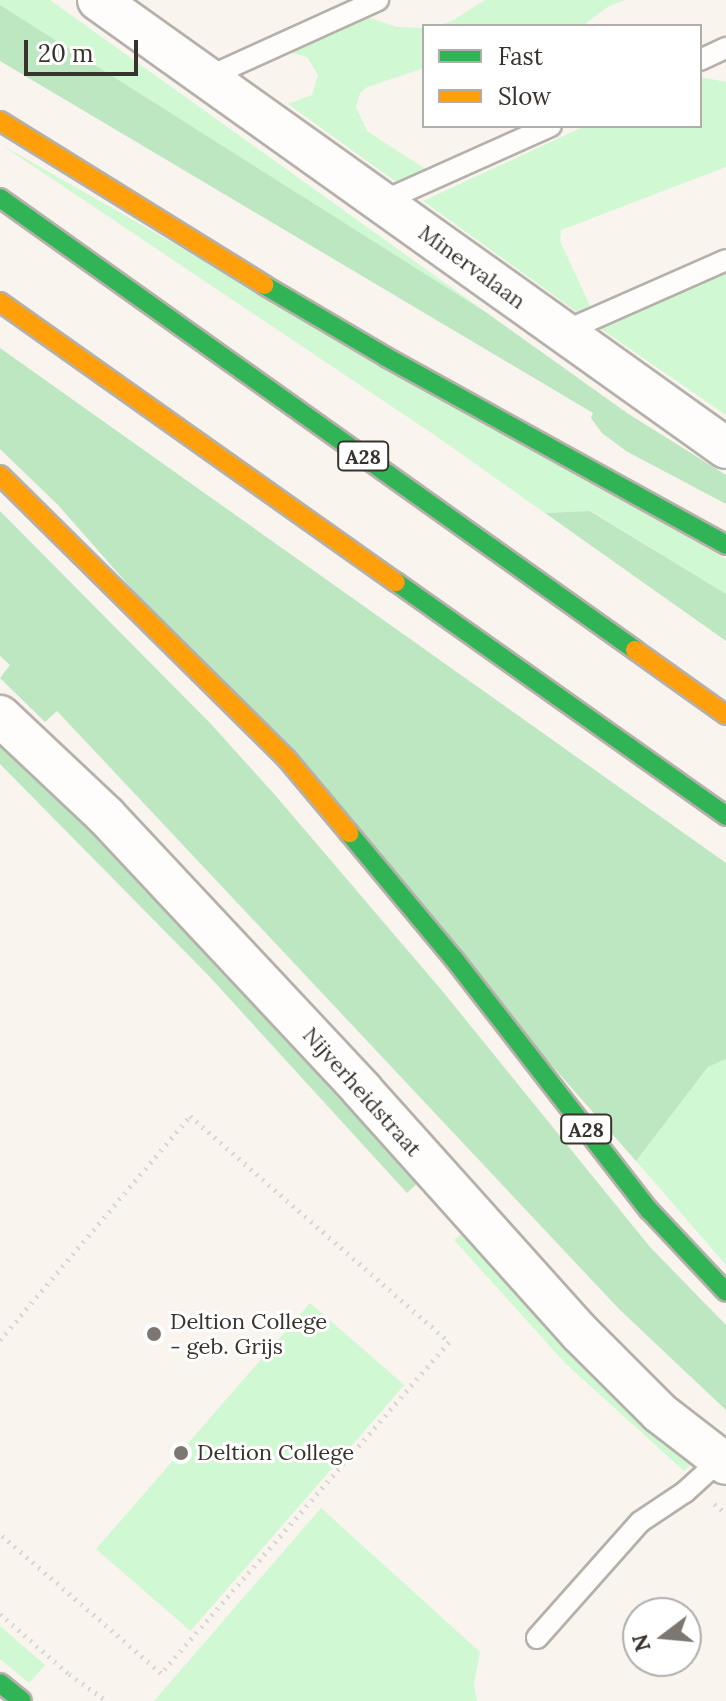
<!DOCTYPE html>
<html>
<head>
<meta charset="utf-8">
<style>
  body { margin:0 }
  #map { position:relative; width:726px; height:1701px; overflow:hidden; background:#f9f4ee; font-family:Lora,serif }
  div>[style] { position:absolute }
  .green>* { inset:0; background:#d0f8d3; transform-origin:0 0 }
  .forest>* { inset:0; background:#bce7c0 }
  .path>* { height:5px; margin-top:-2.5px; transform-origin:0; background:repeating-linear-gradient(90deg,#d9d7d5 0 2px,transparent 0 8px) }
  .roads { filter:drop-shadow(2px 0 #b5b0aa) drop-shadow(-2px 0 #b5b0aa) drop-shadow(0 2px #b5b0aa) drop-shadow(0 -2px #b5b0aa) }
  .lane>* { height:20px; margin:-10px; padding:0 10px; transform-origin:10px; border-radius:10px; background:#fefdfc }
  .street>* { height:40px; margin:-20px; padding:0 20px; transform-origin:20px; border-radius:20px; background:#fefdfc }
  .fast>* { height:18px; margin:-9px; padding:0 9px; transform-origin:9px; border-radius:9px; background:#30b455 }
  .slow>* { height:18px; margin:-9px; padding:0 9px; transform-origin:9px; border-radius:9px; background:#ff9f0a }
  .dots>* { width:22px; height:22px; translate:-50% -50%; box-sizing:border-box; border:4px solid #fff; border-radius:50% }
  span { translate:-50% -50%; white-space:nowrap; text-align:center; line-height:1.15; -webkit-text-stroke:6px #fff; paint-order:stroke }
  .shield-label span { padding:2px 6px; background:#fff; border:2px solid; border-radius:6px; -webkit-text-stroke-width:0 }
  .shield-label { font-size:20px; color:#39332d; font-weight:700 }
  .street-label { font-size:22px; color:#39332d }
  .poi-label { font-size:22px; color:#39332d }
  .left { translate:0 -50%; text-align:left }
  .legend { position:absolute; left:422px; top:24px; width:280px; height:104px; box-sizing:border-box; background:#fff; border:2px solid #b0adab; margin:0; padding:10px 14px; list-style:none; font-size:24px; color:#39332d }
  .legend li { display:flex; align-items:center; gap:16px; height:40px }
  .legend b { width:40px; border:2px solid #b0adab }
  .north { position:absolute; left:622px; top:1597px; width:80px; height:80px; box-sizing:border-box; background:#fff; border:2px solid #b0adab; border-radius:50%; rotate:254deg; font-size:22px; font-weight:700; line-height:32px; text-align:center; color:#39332d }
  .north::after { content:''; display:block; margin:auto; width:28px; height:36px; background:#7c7771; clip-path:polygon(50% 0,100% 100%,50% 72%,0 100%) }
  .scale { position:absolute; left:24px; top:40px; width:114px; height:36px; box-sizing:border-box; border:4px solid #39332d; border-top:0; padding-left:10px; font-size:24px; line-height:28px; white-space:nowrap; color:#39332d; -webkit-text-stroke:6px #fff; paint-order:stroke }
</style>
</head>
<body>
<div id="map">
  <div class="green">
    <div style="clip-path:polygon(0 0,50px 0,487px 313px,0 5px)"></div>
    <div style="clip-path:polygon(485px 0,625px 0,609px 6px,582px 26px,437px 26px,452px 21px)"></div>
    <div style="clip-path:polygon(367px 17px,397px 27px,424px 28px,424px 68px,367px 87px,360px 93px,356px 107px,367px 131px,427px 170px,429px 175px,403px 187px,288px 104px,312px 95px,318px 75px,307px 57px,290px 52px)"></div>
    <div style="clip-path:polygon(700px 77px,726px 82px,726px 167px,561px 230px,560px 241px,592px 310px,581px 315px,423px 201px,585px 126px,700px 126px)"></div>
    <div style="clip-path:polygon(0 144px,726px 559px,726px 594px,591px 511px,545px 513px,433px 434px)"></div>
    <div style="clip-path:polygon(726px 272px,726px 415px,601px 329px)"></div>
    <div style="clip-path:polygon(726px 1059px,726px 1265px,636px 1161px,708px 1067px)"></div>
    <div style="clip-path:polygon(467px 1229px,696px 1459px,684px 1471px,565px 1363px,454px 1240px)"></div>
    <div style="left:310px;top:1303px;width:125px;height:326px;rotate:41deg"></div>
    <div style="clip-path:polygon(321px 1508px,480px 1652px,474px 1684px,477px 1701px,154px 1701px)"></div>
    <div style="clip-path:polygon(0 1626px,45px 1665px,29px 1683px,0 1659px)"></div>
  </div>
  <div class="forest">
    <div style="clip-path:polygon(0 5px,487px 313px,627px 413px,726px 475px,726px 504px,626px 451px,602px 433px,591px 418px,593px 413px,0 61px)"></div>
    <div style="clip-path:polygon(0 348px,726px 863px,726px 1059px,708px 1067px,636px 1161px,58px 505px,0 449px)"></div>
    <div style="clip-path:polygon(0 511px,210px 723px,275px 795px,444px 993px,650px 1247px,726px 1325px,726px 1410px,619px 1309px,57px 711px,45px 722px,0 678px,10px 665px,0 656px)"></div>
    <div style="clip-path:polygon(590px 511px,726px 594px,726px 641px,545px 513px)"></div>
    <div style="clip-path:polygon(0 737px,78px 814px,422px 1179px,407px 1193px,208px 975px,0 764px)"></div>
  </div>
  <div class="path">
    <div style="left:0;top:1340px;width:294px;rotate:-49.7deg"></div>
    <div style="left:190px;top:1116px;width:344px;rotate:41.1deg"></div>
    <div style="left:449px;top:1342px;width:439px;rotate:131deg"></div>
    <div style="left:161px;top:1673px;width:213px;rotate:-139.2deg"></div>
    <div style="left:714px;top:1504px;width:15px;rotate:37deg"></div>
    <div style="left:0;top:1614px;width:91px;rotate:41deg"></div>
    <div style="left:69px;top:1674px;width:47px;rotate:35.4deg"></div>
  </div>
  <div class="roads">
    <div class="lane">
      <div style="left:700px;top:60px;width:29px;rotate:-25deg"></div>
      <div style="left:206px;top:78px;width:189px;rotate:-24.4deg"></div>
      <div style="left:381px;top:202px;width:186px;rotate:-24.1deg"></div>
      <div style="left:563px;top:332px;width:178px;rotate:-23.8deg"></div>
      <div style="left:537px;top:1638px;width:155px;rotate:-48.4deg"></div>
      <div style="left:640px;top:1522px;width:54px;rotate:-33.7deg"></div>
      <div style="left:685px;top:1492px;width:47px;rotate:-42.4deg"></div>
    </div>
    <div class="street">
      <div style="left:98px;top:0;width:771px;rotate:35.5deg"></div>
      <div style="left:0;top:716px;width:146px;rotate:43.3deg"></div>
      <div style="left:106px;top:816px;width:375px;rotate:46.9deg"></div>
      <div style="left:362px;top:1090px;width:326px;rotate:48.1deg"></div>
      <div style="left:580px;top:1333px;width:113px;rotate:45deg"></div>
      <div style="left:660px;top:1413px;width:83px;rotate:37.7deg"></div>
    </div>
    <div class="fast">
      <div style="left:0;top:198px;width:779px;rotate:35.44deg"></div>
      <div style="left:264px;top:285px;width:142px;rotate:30.5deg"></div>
      <div style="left:386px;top:357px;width:389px;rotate:28.9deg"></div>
      <div style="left:396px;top:582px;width:405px;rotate:35.3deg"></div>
      <div style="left:349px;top:833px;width:164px;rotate:50.2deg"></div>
      <div style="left:454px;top:959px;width:318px;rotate:52.2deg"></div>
      <div style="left:649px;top:1210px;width:112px;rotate:46.8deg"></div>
      <div style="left:0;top:1683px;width:28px;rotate:39deg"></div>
    </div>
    <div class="slow">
      <div style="left:0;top:121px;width:311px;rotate:31.8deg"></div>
      <div style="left:0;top:302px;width:485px;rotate:35.3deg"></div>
      <div style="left:0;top:475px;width:404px;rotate:44.7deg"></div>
      <div style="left:287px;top:759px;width:97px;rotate:50deg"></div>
      <div style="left:635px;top:650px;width:112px;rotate:35.5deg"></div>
    </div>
  </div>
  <div class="dots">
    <div style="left:154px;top:1334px;background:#7c7771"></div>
    <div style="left:181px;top:1453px;background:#7c7771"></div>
  </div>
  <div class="shield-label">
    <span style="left:363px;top:456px">A28</span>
    <span style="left:586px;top:1129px">A28</span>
  </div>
  <div class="street-label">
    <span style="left:472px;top:267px;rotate:36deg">Minervalaan</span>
    <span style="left:362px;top:1092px;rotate:48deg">Nijverheidstraat</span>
  </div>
  <div class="poi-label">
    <span class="left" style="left:170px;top:1334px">Deltion College<br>- geb. Grijs</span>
    <span class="left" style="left:197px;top:1453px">Deltion College</span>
  </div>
  <ul class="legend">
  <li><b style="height:10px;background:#30b455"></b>Fast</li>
  <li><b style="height:10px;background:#ff9f0a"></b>Slow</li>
  </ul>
  <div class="north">N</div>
  <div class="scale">20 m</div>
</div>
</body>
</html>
